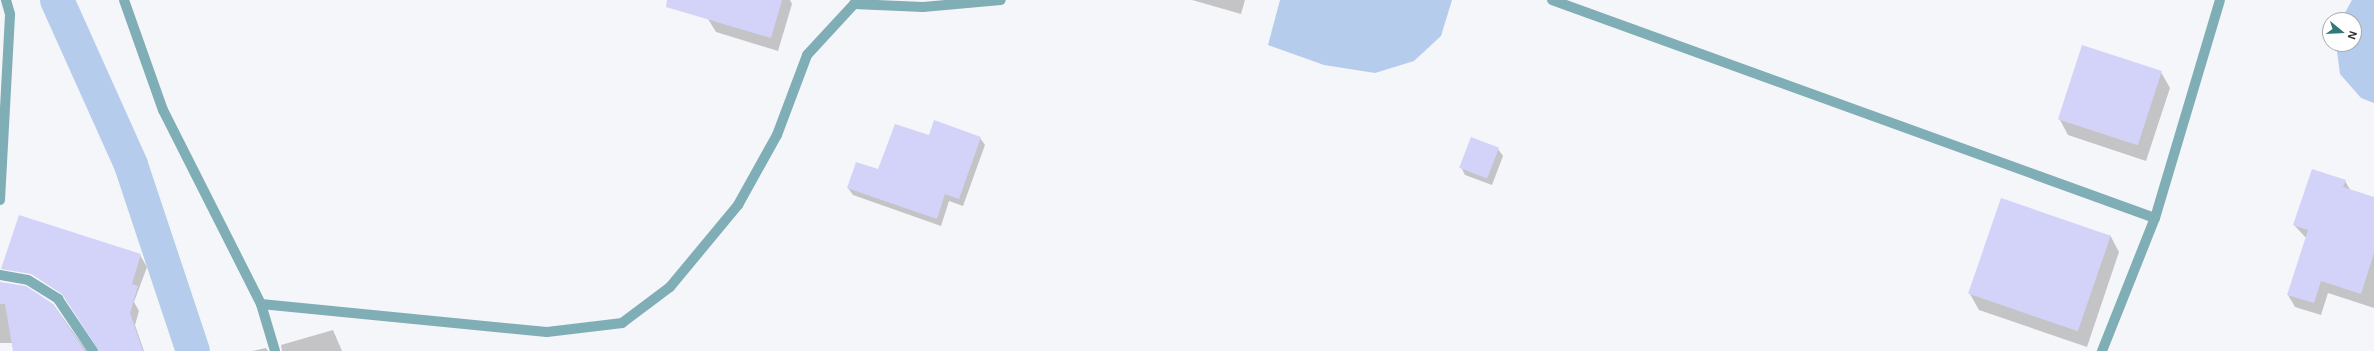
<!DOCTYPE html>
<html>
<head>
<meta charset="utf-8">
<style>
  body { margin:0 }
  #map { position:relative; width:2374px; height:351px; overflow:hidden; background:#f5f6f9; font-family:Helvetica,sans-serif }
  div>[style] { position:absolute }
  .water>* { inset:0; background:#b5ccec }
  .shadow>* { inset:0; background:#0003 }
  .canal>* { height:34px; margin:-17px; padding:0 17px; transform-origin:17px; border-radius:17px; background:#b5ccec }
  .building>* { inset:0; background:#d3d3f9; transform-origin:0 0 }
  .street>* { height:10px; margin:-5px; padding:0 5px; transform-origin:5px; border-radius:5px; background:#80aeb6 }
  span { translate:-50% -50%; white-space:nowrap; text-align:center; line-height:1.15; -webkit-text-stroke:3px #fff; paint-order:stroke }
  .north { position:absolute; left:2322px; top:12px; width:40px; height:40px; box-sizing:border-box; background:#fff; border:1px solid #ababab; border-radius:50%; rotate:108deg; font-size:11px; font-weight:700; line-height:16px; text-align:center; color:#2d2d2e }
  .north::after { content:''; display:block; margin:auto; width:14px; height:18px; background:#307976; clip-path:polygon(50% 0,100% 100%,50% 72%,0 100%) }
</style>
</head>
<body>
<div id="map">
  <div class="water">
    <div style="clip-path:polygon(1280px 0,1452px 0,1441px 36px,1414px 61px,1375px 73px,1324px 65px,1268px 45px)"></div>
    <div style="clip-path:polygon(2352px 0,2374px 0,2374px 103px,2361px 98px,2340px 74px,2336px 44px,2354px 44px,2354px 20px,2341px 20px)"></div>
  </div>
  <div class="shadow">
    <div style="clip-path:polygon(714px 0,790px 0,792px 4px,778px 51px,716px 32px,708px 19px)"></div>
    <div style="clip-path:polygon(1192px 0,1245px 0,1241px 14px)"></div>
    <div style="clip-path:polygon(2161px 72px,2170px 88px,2146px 161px,2068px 135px,2059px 118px)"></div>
    <div style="clip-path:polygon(929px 137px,980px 138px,985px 145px,963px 206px,949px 201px,941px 226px,853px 195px,848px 188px)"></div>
    <div style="clip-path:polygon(1498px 149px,1503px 156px,1492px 185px,1465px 175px,1461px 167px)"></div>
    <div style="clip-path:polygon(2345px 181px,2351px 191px,2374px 199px,2374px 308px,2328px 293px,2321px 315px,2295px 307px,2288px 295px,2307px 239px,2294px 225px)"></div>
    <div style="clip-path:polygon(2110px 235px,2119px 252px,2087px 347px,1979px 310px,1970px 294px)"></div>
    <div style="clip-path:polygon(140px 255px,147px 267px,134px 302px,139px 311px,135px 325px,144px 351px,100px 351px,127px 301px,15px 263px)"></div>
    <div style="clip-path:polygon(0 291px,53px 304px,87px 351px,15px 351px,13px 343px,0 343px)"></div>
    <div style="clip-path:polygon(333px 330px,342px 351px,282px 351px,281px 345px)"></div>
    <div style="clip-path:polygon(266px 348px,268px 351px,252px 351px)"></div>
  </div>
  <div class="canal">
    <div style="left:57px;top:0;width:181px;rotate:65.8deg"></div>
    <div style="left:131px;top:165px;width:196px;rotate:71.6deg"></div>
  </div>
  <div class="building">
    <div style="clip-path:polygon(667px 0,782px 0,771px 38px,666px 7px)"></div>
    <div style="left:2082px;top:45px;width:84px;height:78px;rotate:18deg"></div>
    <div style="clip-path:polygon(934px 120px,981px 137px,959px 199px,945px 194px,937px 219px,847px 188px,856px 162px,878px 169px,895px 124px,929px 135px)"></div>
    <div style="left:1471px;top:137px;width:30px;height:33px;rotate:21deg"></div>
    <div style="clip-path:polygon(2312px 169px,2346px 180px,2343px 187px,2374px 197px,2374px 253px,2361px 294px,2321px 281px,2314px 303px,2287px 295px,2308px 230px,2293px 225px)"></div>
    <div style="left:2001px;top:198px;width:116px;height:101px;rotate:19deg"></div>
    <div style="clip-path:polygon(19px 215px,141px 254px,132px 284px,138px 286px,130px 313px,143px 351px,99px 351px,62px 294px,31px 274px,1px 269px)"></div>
    <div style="clip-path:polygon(0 282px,26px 286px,53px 304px,85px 351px,13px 351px,5px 304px,0 304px)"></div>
  </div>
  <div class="street">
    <div style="left:124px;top:0;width:117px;rotate:70.5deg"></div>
    <div style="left:163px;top:110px;width:217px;rotate:63.2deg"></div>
    <div style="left:261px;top:304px;width:49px;rotate:73.4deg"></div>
    <div style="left:1552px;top:0;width:641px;rotate:19.88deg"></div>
    <div style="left:0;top:200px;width:186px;rotate:-86.9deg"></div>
    <div style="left:10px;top:14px;width:15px;rotate:-106deg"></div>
    <div style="left:0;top:275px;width:28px;rotate:10deg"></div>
    <div style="left:28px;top:280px;width:36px;rotate:32deg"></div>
    <div style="left:58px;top:299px;width:63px;rotate:56.1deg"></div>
    <div style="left:261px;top:304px;width:287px;rotate:5.6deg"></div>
    <div style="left:547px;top:332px;width:76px;rotate:-6.8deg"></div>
    <div style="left:622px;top:323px;width:60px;rotate:-36.9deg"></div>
    <div style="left:670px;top:287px;width:107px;rotate:-50.3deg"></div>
    <div style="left:738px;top:205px;width:80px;rotate:-60.9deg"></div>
    <div style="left:777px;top:135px;width:85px;rotate:-69.4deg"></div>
    <div style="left:807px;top:55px;width:69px;rotate:-47.3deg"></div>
    <div style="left:854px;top:4px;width:69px;rotate:2.5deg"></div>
    <div style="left:923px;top:7px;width:78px;rotate:-5.1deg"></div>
    <div style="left:2102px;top:351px;width:143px;rotate:-68.3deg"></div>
    <div style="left:2155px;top:218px;width:227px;rotate:-73.4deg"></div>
  </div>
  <div class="north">N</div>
</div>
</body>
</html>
